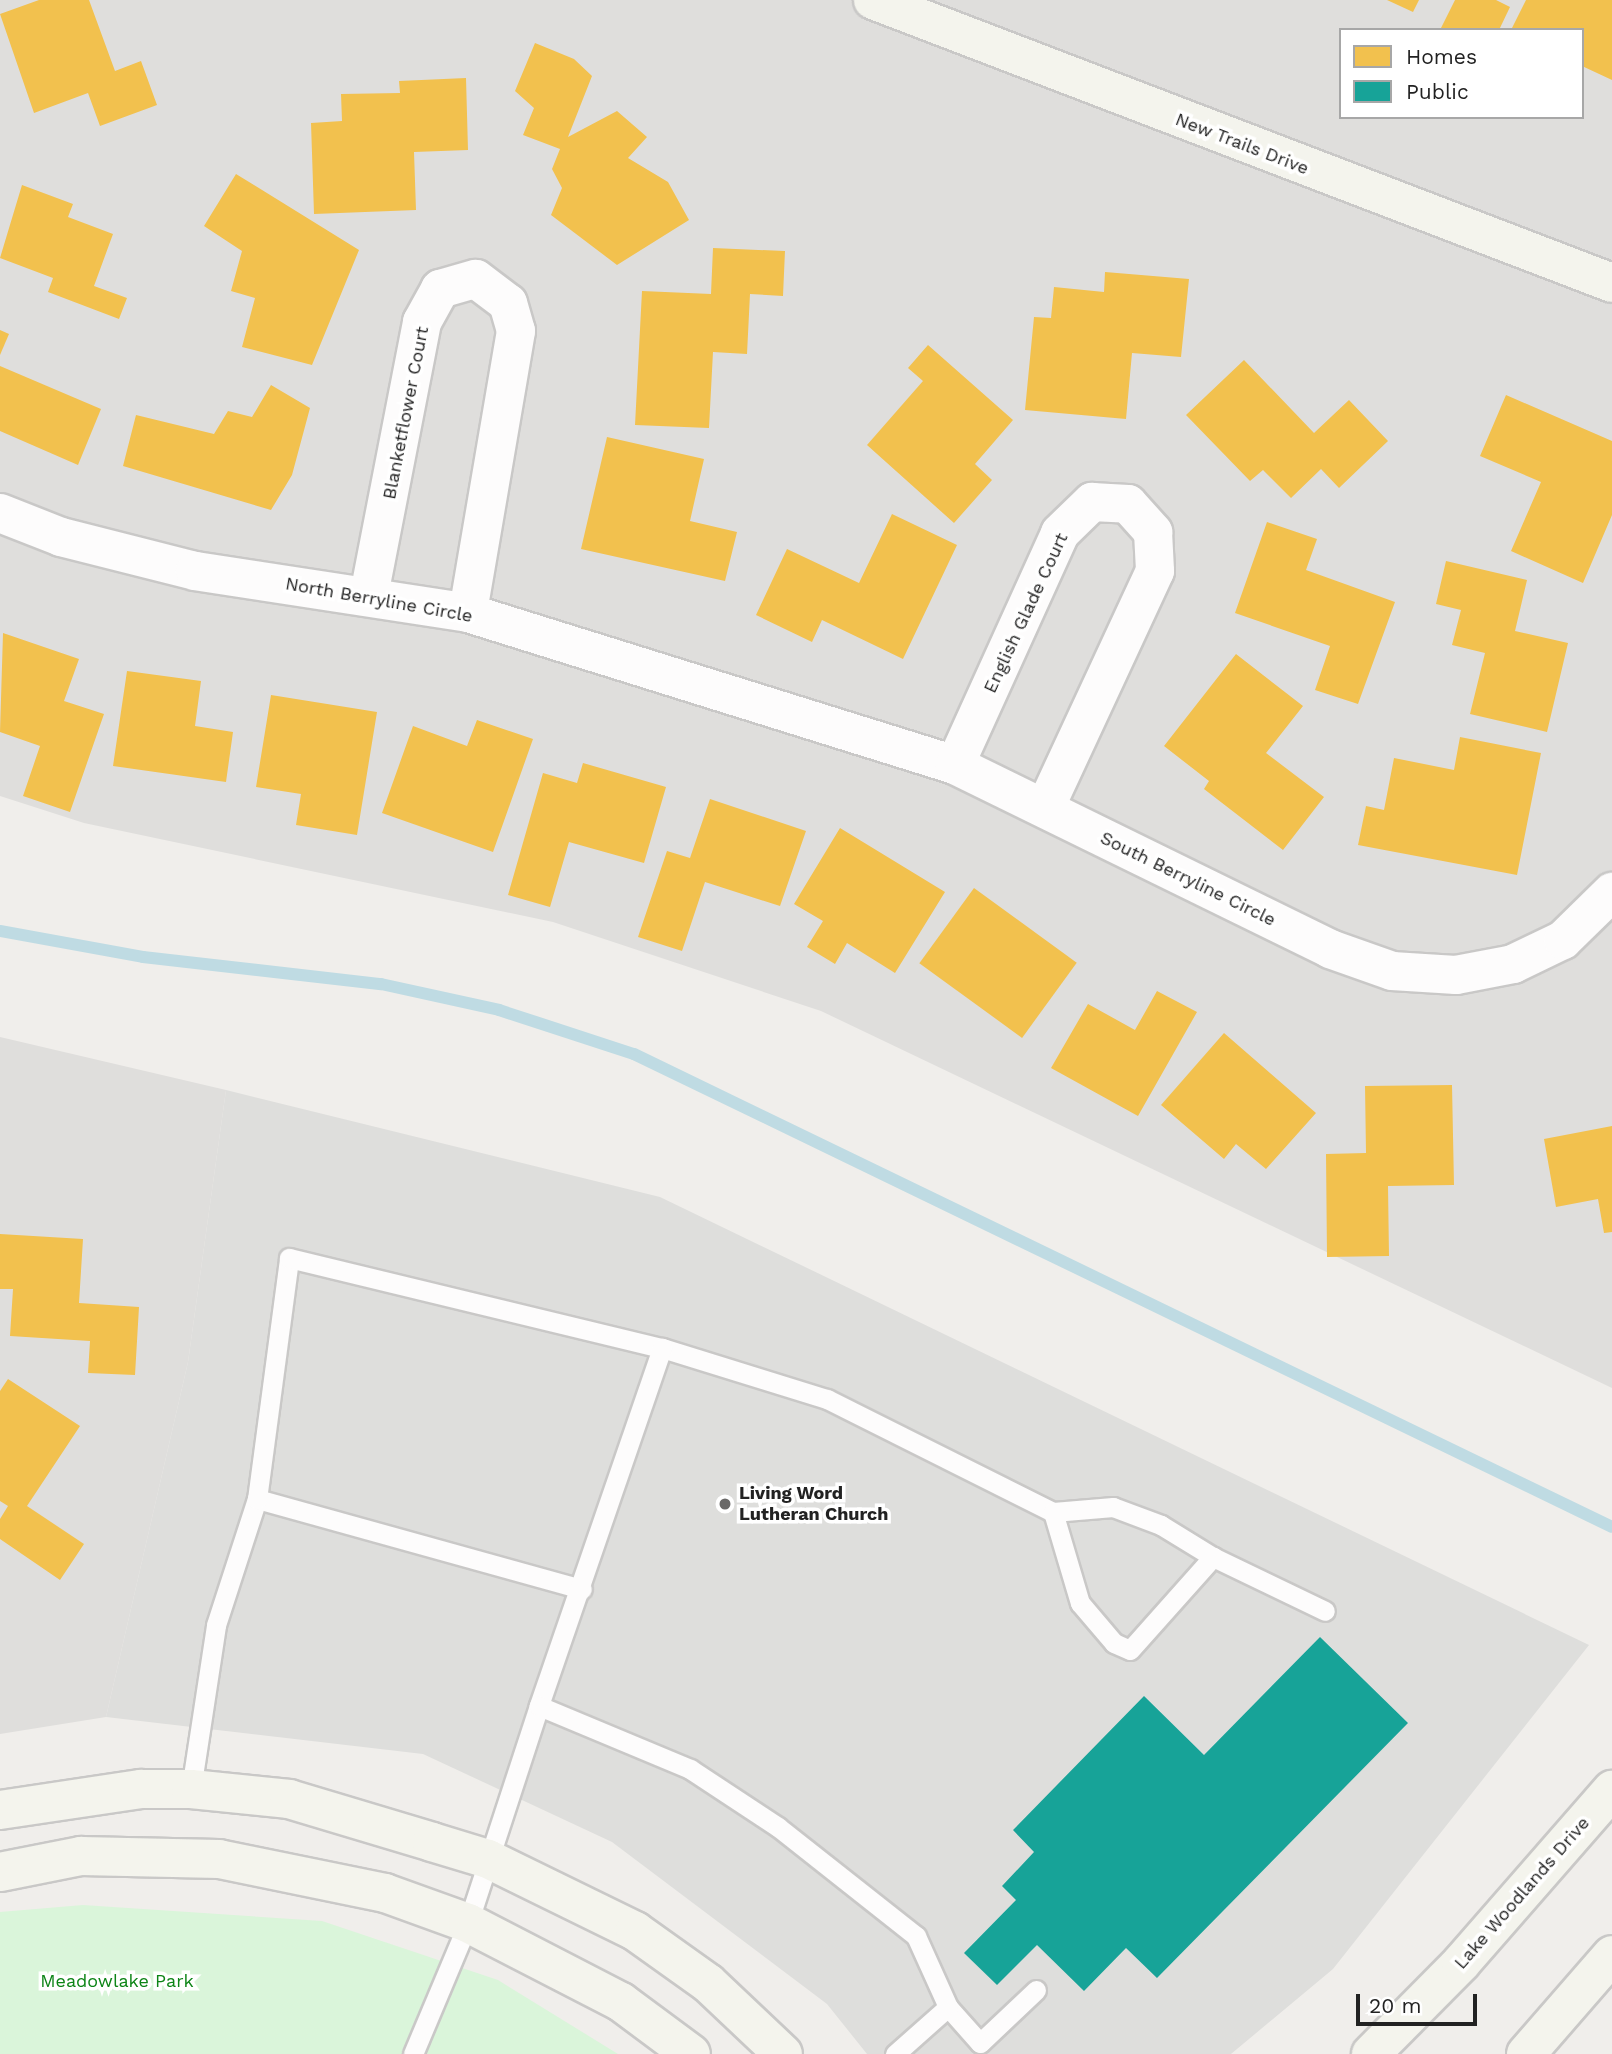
<!DOCTYPE html>
<html>
<head>
<meta charset="utf-8">
<style>
  body { margin:0 }
  #map { position:relative; width:1612px; height:2054px; overflow:hidden; background:#f0eeeb; font-family:"Work Sans",sans-serif }
  div>[style] { position:absolute }
  .residential>* { inset:0; background:#dfdedc }
  .religious>* { inset:0; background:#dededc }
  .park>* { inset:0; background:#daf5da }
  .homes>* { inset:0; background:#f2c14e; transform-origin:0 0 }
  .public>* { inset:0; background:#17a398 }
  .stream>* { height:12px; margin:-6px; padding:0 6px; transform-origin:6px; border-radius:6px; background:#bfdbe3 }
  .roads { filter:drop-shadow(2px 0 #c9c8c7) drop-shadow(-2px 0 #c9c8c7) drop-shadow(0 2px #c9c8c7) drop-shadow(0 -2px #c9c8c7) }
  .lane>* { height:19px; margin:-9.5px; padding:0 9.5px; transform-origin:9.5px; border-radius:9.5px; background:#fdfcfc }
  .street>* { height:38px; margin:-19px; padding:0 19px; transform-origin:19px; border-radius:19px; background:#fdfcfc }
  .secondary>* { height:38px; margin:-19px; padding:0 19px; transform-origin:19px; border-radius:19px; background:#f4f4ed }
  .dots>* { width:19px; height:19px; translate:-50% -50%; box-sizing:border-box; border:4px solid #fff; border-radius:50% }
  span { translate:-50% -50%; white-space:nowrap; text-align:center; line-height:1.15; -webkit-text-stroke:7px #fff; paint-order:stroke }
  .street-label { font-size:18px; color:#222 }
  .poi-label { font-size:18px; color:#222; font-weight:700 }
  .left { translate:0 -50%; text-align:left }
  .park-label { font-size:18px; color:#0c8416 }
  .legend { position:absolute; left:1339px; top:28px; width:245px; height:91px; box-sizing:border-box; background:#fff; border:2px solid #a7a7a7; margin:0; padding:9px 12px; list-style:none; font-size:21px; color:#222 }
  .legend li { display:flex; align-items:center; gap:14px; height:35px }
  .legend b { width:35px; border:2px solid #a7a7a7 }
  .scale { position:absolute; left:1356px; top:1994px; width:121px; height:32px; box-sizing:border-box; border:4px solid #222; border-top:0; padding-left:9px; font-size:21px; line-height:24px; white-space:nowrap; color:#222; -webkit-text-stroke:5px #fff; paint-order:stroke }
</style>
</head>
<body>
<div id="map">
  <div class="residential">
    <div style="clip-path:polygon(evenodd,0 0,1612px 0,1612px 1388px,821px 1011px,553px 922px,84px 823px,0 796px,0 0,1341px 30px,1582px 30px,1582px 117px,1341px 117px,1341px 30px)"></div>
    <div style="clip-path:polygon(0 1037px,226px 1090px,188px 1362px,106px 1717px,0 1734px)"></div>
  </div>
  <div class="religious">
    <div style="clip-path:polygon(226px 1090px,660px 1197px,1589px 1645px,1333px 1969px,1231px 2054px,867px 2054px,827px 2004px,612px 1842px,423px 1754px,106px 1717px,188px 1362px)"></div>
  </div>
  <div class="park">
    <div style="clip-path:polygon(83px 1905px,322px 1921px,498px 1980px,618px 2054px,0 2054px,0 1912px)"></div>
  </div>
  <div class="homes">
    <div style="clip-path:polygon(39px 0,89px 0,115px 71px,141px 61px,157px 105px,100px 126px,88px 93px,34px 113px,0 14px)"></div>
    <div style="clip-path:polygon(1387px 0,1419px 0,1413px 12px)"></div>
    <div style="clip-path:polygon(1455px 0,1496px 0,1510px 7px,1499px 30px,1440px 30px)"></div>
    <div style="clip-path:polygon(1526px 0,1612px 0,1612px 80px,1582px 66px,1582px 30px,1511px 30px)"></div>
    <div style="clip-path:polygon(535px 43px,574px 59px,592px 76px,568px 137px,617px 111px,647px 137px,628px 158px,668px 182px,689px 220px,617px 265px,551px 215px,562px 188px,552px 169px,560px 149px,523px 135px,534px 108px,515px 91px)"></div>
    <div style="clip-path:polygon(466px 78px,468px 150px,414px 152px,416px 210px,314px 214px,311px 123px,342px 121px,341px 94px,400px 93px,399px 81px)"></div>
    <div style="clip-path:polygon(236px 174px,359px 250px,312px 365px,242px 347px,255px 298px,231px 291px,242px 251px,204px 226px)"></div>
    <div style="clip-path:polygon(22px 185px,73px 204px,68px 217px,113px 234px,94px 286px,127px 298px,119px 319px,48px 292px,53px 278px,0 258px)"></div>
    <div style="clip-path:polygon(713px 248px,785px 251px,783px 296px,750px 294px,747px 354px,713px 352px,709px 428px,635px 425px,642px 291px,711px 294px)"></div>
    <div style="clip-path:polygon(1105px 272px,1189px 279px,1181px 357px,1132px 353px,1126px 419px,1025px 410px,1034px 317px,1051px 318px,1054px 287px,1104px 292px)"></div>
    <div style="clip-path:polygon(0 330px,9px 334px,0 355px)"></div>
    <div style="clip-path:polygon(928px 345px,1013px 420px,975px 464px,992px 480px,954px 523px,867px 445px,923px 381px,908px 368px)"></div>
    <div style="clip-path:polygon(1244px 360px,1314px 433px,1349px 400px,1388px 441px,1339px 488px,1321px 469px,1291px 498px,1263px 470px,1250px 481px,1186px 415px)"></div>
    <div style="clip-path:polygon(0 366px,101px 409px,78px 465px,0 431px)"></div>
    <div style="clip-path:polygon(271px 385px,310px 408px,292px 475px,271px 510px,123px 466px,136px 415px,214px 434px,228px 411px,252px 417px)"></div>
    <div style="clip-path:polygon(1506px 395px,1612px 441px,1612px 515px,1583px 583px,1511px 551px,1541px 482px,1480px 456px)"></div>
    <div style="clip-path:polygon(607px 437px,704px 459px,690px 521px,737px 532px,725px 581px,581px 549px)"></div>
    <div style="clip-path:polygon(892px 514px,957px 545px,903px 659px,822px 620px,812px 642px,756px 615px,787px 549px,859px 583px)"></div>
    <div style="clip-path:polygon(1267px 522px,1317px 539px,1306px 570px,1395px 602px,1358px 704px,1315px 690px,1330px 646px,1235px 613px)"></div>
    <div style="clip-path:polygon(1446px 561px,1527px 580px,1515px 631px,1568px 643px,1547px 732px,1470px 714px,1485px 653px,1452px 645px,1461px 610px,1436px 604px)"></div>
    <div style="clip-path:polygon(3px 633px,79px 659px,64px 701px,104px 714px,70px 812px,23px 796px,40px 746px,0 732px)"></div>
    <div style="clip-path:polygon(1236px 654px,1303px 706px,1266px 753px,1324px 797px,1283px 850px,1204px 789px,1209px 781px,1164px 746px)"></div>
    <div style="clip-path:polygon(127px 671px,201px 681px,195px 726px,233px 732px,226px 782px,113px 766px)"></div>
    <div style="clip-path:polygon(271px 695px,377px 712px,357px 835px,296px 825px,301px 794px,256px 787px)"></div>
    <div style="clip-path:polygon(477px 720px,533px 739px,493px 852px,382px 813px,413px 726px,467px 746px)"></div>
    <div style="clip-path:polygon(1460px 737px,1541px 753px,1517px 875px,1358px 845px,1366px 806px,1384px 810px,1394px 758px,1454px 770px)"></div>
    <div style="clip-path:polygon(583px 763px,666px 787px,644px 863px,569px 842px,550px 907px,508px 895px,543px 773px,577px 783px)"></div>
    <div style="clip-path:polygon(710px 799px,806px 831px,780px 906px,705px 882px,682px 951px,638px 937px,667px 851px,690px 858px)"></div>
    <div style="clip-path:polygon(840px 828px,945px 892px,895px 973px,847px 943px,835px 964px,807px 947px,823px 921px,794px 904px)"></div>
    <div style="left:974px;top:888px;width:127px;height:93px;rotate:36deg"></div>
    <div style="clip-path:polygon(1157px 991px,1197px 1012px,1138px 1116px,1051px 1068px,1088px 1004px,1135px 1030px)"></div>
    <div style="clip-path:polygon(1224px 1033px,1316px 1113px,1266px 1169px,1236px 1144px,1224px 1159px,1161px 1105px)"></div>
    <div style="clip-path:polygon(1452px 1085px,1454px 1185px,1388px 1186px,1389px 1256px,1327px 1257px,1326px 1154px,1366px 1153px,1365px 1086px)"></div>
    <div style="clip-path:polygon(1612px 1126px,1612px 1232px,1604px 1233px,1598px 1199px,1556px 1207px,1544px 1139px)"></div>
    <div style="clip-path:polygon(0 1234px,83px 1239px,79px 1303px,139px 1307px,135px 1375px,88px 1373px,90px 1341px,10px 1336px,13px 1289px,0 1289px)"></div>
    <div style="clip-path:polygon(8px 1379px,80px 1426px,27px 1506px,84px 1544px,60px 1580px,0 1539px,0 1519px,8px 1506px,0 1501px,0 1391px)"></div>
  </div>
  <div class="public">
    <div style="clip-path:polygon(1320px 1637px,1408px 1723px,1157px 1978px,1126px 1948px,1084px 1991px,1037px 1945px,997px 1985px,964px 1953px,1016px 1900px,1002px 1886px,1034px 1852px,1013px 1830px,1144px 1696px,1204px 1755px)"></div>
  </div>
  <div class="stream">
    <div style="left:0;top:931px;width:145px;rotate:10.3deg"></div>
    <div style="left:143px;top:957px;width:240px;rotate:6.5deg"></div>
    <div style="left:381px;top:984px;width:121px;rotate:12.4deg"></div>
    <div style="left:499px;top:1010px;width:142px;rotate:18.1deg"></div>
    <div style="left:634px;top:1054px;width:1086px;rotate:25.81deg"></div>
  </div>
  <div class="roads">
    <div class="lane">
      <div style="left:662px;top:1348px;width:173px;rotate:17.2deg"></div>
      <div style="left:827px;top:1399px;width:253px;rotate:26.6deg"></div>
      <div style="left:1053px;top:1512px;width:95px;rotate:73.5deg"></div>
      <div style="left:1080px;top:1603px;width:52px;rotate:49.6deg"></div>
      <div style="left:1114px;top:1643px;width:17px;rotate:24deg"></div>
      <div style="left:1130px;top:1650px;width:125px;rotate:-48.3deg"></div>
      <div style="left:1213px;top:1557px;width:61px;rotate:-148.4deg"></div>
      <div style="left:1161px;top:1525px;width:51px;rotate:-159.4deg"></div>
      <div style="left:1113px;top:1507px;width:60px;rotate:175.2deg"></div>
      <div style="left:257px;top:1499px;width:337px;rotate:15.5deg"></div>
      <div style="left:1213px;top:1557px;width:124px;rotate:25.7deg"></div>
      <div style="left:191px;top:1789px;width:166px;rotate:-81.3deg"></div>
      <div style="left:216px;top:1625px;width:133px;rotate:-72deg"></div>
      <div style="left:257px;top:1499px;width:243px;rotate:-82.4deg"></div>
      <div style="left:289px;top:1258px;width:384px;rotate:13.6deg"></div>
      <div style="left:662px;top:1348px;width:379px;rotate:109deg"></div>
      <div style="left:948px;top:2007px;width:48px;rotate:48.4deg"></div>
      <div style="left:980px;top:2043px;width:77px;rotate:-43.4deg"></div>
      <div style="left:413px;top:2054px;width:142px;rotate:-67.2deg"></div>
      <div style="left:468px;top:1923px;width:228px;rotate:-71.9deg"></div>
      <div style="left:539px;top:1706px;width:164px;rotate:22.6deg"></div>
      <div style="left:690px;top:1769px;width:105px;rotate:33.4deg"></div>
      <div style="left:778px;top:1827px;width:176px;rotate:38.3deg"></div>
      <div style="left:916px;top:1936px;width:78px;rotate:65.7deg"></div>
      <div style="left:948px;top:2007px;width:71px;rotate:138.4deg"></div>
    </div>
    <div class="street">
      <div style="left:0;top:513px;width:66px;rotate:21.5deg"></div>
      <div style="left:61px;top:537px;width:138px;rotate:14.2deg"></div>
      <div style="left:195px;top:571px;width:276px;rotate:8.7deg"></div>
      <div style="left:468px;top:613px;width:510px;rotate:17.33deg"></div>
      <div style="left:955px;top:765px;width:418px;rotate:26.1deg"></div>
      <div style="left:1330px;top:949px;width:66px;rotate:19.5deg"></div>
      <div style="left:1392px;top:971px;width:64px;rotate:3.6deg"></div>
      <div style="left:1456px;top:975px;width:58px;rotate:-10.9deg"></div>
      <div style="left:1513px;top:964px;width:55px;rotate:-25.6deg"></div>
      <div style="left:1563px;top:940px;width:69px;rotate:-44.4deg"></div>
      <div style="left:369px;top:595px;width:278px;rotate:-79deg"></div>
      <div style="left:422px;top:322px;width:38px;rotate:-61deg"></div>
      <div style="left:440px;top:289px;width:37px;rotate:-16deg"></div>
      <div style="left:476px;top:279px;width:40px;rotate:37deg"></div>
      <div style="left:508px;top:303px;width:29px;rotate:74deg"></div>
      <div style="left:516px;top:331px;width:286px;rotate:99.7deg"></div>
      <div style="left:955px;top:765px;width:255px;rotate:-65.6deg"></div>
      <div style="left:1060px;top:533px;width:45px;rotate:-44.1deg"></div>
      <div style="left:1092px;top:502px;width:36px;rotate:3deg"></div>
      <div style="left:1128px;top:504px;width:38px;rotate:48deg"></div>
      <div style="left:1153px;top:532px;width:39px;rotate:87deg"></div>
      <div style="left:1155px;top:571px;width:261px;rotate:114.9deg"></div>
    </div>
    <div class="secondary">
      <div style="left:873px;top:0;width:791px;rotate:20.95deg"></div>
      <div style="left:0;top:1810px;width:143px;rotate:-8.5deg"></div>
      <div style="left:141px;top:1789px;width:50px"></div>
      <div style="left:191px;top:1789px;width:99px;rotate:5.8deg"></div>
      <div style="left:289px;top:1799px;width:149px;rotate:16.7deg"></div>
      <div style="left:432px;top:1842px;width:59px;rotate:16.9deg"></div>
      <div style="left:488px;top:1859px;width:164px;rotate:26.1deg"></div>
      <div style="left:635px;top:1931px;width:90px;rotate:35.5deg"></div>
      <div style="left:708px;top:1983px;width:103px;rotate:43.4deg"></div>
      <div style="left:0;top:1872px;width:83px;rotate:-11.2deg"></div>
      <div style="left:81px;top:1856px;width:138px;rotate:1.2deg"></div>
      <div style="left:219px;top:1859px;width:169px;rotate:11.6deg"></div>
      <div style="left:385px;top:1893px;width:88px;rotate:19.9deg"></div>
      <div style="left:468px;top:1923px;width:172px;rotate:27.3deg"></div>
      <div style="left:621px;top:2002px;width:87px;rotate:36.6deg"></div>
      <div style="left:1371px;top:2054px;width:128px;rotate:-45.3deg"></div>
      <div style="left:1461px;top:1963px;width:230px;rotate:-48.9deg"></div>
      <div style="left:1526px;top:2054px;width:131px;rotate:-49deg"></div>
    </div>
  </div>
  <div class="dots">
    <div style="left:725px;top:1504px;background:#6a6968"></div>
  </div>
  <div class="street-label">
    <span style="left:1242px;top:144px;rotate:21deg">New Trails Drive</span>
    <span style="left:406px;top:413px;rotate:-79deg">Blanketflower Court</span>
    <span style="left:379px;top:600px;rotate:10deg">North Berryline Circle</span>
    <span style="left:1026px;top:613px;rotate:-65deg">English Glade Court</span>
    <span style="left:1188px;top:879px;rotate:26deg">South Berryline Circle</span>
    <span style="left:1522px;top:1893px;rotate:-49deg">Lake Woodlands Drive</span>
  </div>
  <div class="poi-label">
    <span class="left" style="left:739px;top:1504px">Living Word<br>Lutheran Church</span>
  </div>
  <div class="park-label">
    <span style="left:117px;top:1981px">Meadowlake Park</span>
  </div>
  <ul class="legend">
  <li><b style="height:19px;background:#f2c14e"></b>Homes</li>
  <li><b style="height:19px;background:#17a398"></b>Public</li>
  </ul>
  <div class="scale">20 m</div>
</div>
</body>
</html>
